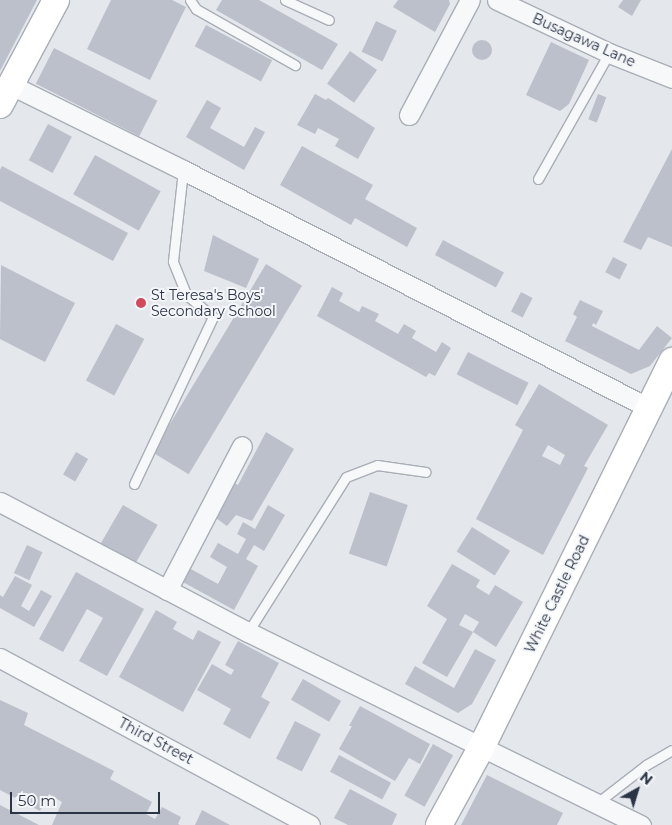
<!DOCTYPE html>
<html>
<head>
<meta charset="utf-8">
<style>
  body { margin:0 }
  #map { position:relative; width:672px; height:825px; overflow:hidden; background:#e4e7ec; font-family:Montserrat,sans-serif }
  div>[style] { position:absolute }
  .building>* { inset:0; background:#bbc0ca; transform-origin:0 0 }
  .round { border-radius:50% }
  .roads { filter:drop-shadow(1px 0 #a9aeb7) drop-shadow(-1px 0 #a9aeb7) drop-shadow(0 1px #a9aeb7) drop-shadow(0 -1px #a9aeb7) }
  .lane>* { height:9px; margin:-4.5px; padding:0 4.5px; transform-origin:4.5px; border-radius:4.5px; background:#f7f8fa }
  .street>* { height:19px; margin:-9.5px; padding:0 9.5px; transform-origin:9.5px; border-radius:9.5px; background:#f7f8fa }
  .secondary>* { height:26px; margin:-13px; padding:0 13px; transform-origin:13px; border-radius:13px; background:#fff }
  .dots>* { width:14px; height:14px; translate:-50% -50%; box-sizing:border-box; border:2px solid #f4f6f9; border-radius:50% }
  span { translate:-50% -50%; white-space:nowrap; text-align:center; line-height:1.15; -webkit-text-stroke:4px #f4f6f9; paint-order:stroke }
  .street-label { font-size:14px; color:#2b3445 }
  .poi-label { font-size:14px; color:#2b3445 }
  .left { translate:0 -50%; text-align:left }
  .north { position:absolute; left:612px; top:765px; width:50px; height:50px; -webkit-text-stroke:4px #f4f6f9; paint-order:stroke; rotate:39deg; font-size:14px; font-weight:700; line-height:20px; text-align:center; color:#2b3445 }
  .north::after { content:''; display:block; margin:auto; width:18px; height:22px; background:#2b3445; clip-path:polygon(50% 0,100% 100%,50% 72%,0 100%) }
  .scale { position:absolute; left:10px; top:792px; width:150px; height:22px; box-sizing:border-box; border:2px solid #2b3445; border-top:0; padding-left:6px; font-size:15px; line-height:18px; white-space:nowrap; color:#2b3445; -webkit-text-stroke:4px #f4f6f9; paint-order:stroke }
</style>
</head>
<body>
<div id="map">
  <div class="building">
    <div style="clip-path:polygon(0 0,37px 0,0 71px)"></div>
    <div style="clip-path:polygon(111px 0,172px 0,186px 7px,150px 80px,87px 49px)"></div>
    <div style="clip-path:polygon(222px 0,259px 0,338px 44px,322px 70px,216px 10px)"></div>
    <div style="clip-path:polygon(398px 0,449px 0,450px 4px,435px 32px,393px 7px)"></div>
    <div style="clip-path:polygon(623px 0,641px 0,632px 16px,618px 7px)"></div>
    <div style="left:376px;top:21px;width:23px;height:34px;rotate:25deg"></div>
    <div style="left:206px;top:25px;width:75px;height:24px;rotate:28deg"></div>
    <div class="round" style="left:472px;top:40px;width:20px;height:20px"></div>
    <div style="clip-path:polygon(551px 42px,589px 60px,569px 104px,560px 111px,526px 95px)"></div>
    <div style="left:54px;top:48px;width:116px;height:40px;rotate:27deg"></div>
    <div style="left:350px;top:51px;width:33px;height:40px;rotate:35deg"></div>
    <div style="clip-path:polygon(315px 94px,326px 100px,328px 98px,375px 128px,358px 159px,335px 146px,339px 139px,318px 128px,315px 134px,297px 125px)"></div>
    <div style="left:598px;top:94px;width:9px;height:27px;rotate:21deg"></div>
    <div style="clip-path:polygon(207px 100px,221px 108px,210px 128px,244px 147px,255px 127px,265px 132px,244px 170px,186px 137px)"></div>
    <div style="left:48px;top:124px;width:27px;height:41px;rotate:28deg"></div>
    <div style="clip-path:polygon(302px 146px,373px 185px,365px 199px,417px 228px,407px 247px,355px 218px,351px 225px,280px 185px)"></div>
    <div style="clip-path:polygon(672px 149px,672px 247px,648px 237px,641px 250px,623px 242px)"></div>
    <div style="left:95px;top:155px;width:75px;height:45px;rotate:29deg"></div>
    <div style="clip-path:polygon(2px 166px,128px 233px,113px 261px,0 201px,0 170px)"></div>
    <div style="clip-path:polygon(213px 235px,259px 259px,246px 288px,204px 271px)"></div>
    <div style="left:443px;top:240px;width:69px;height:17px;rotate:28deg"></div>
    <div style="left:613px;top:257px;width:16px;height:17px;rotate:27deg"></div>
    <div style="left:266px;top:264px;width:42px;height:220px;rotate:31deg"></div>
    <div style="clip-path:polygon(1px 265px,75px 303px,45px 362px,0 339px)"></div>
    <div style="clip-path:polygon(332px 287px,343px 293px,339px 301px,359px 312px,362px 306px,379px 314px,375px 321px,398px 334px,404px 324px,416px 331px,412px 338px,436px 352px,442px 342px,451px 348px,435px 376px,429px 373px,426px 377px,317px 316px)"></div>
    <div style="left:521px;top:292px;width:13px;height:22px;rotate:27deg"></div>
    <div style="clip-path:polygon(580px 300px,603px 311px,596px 325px,593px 323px,592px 326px,639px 350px,657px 326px,672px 338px,650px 366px,631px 374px,565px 341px,577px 317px,573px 314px)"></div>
    <div style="left:116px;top:324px;width:32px;height:64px;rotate:28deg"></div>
    <div style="left:468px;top:352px;width:68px;height:25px;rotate:27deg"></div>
    <div style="clip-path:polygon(evenodd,539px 384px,608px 425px,584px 466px,588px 468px,543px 555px,476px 519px,523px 430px,515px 425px,539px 384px,548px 445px,565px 455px,560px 465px,542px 456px,548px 445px)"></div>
    <div style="clip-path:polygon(266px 432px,294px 449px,252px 521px,236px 515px,227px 526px,213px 516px,231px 481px,238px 485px)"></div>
    <div style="left:76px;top:452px;width:14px;height:26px;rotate:30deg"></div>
    <div style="left:370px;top:492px;width:40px;height:65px;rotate:19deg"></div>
    <div style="left:123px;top:505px;width:40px;height:46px;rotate:30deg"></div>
    <div style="clip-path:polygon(268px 505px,285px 515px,264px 551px,254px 545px,246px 559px,258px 566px,234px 610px,181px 581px,189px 568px,218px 584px,227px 567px,210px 557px,218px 543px,238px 554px,246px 539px,237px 534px,243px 522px,255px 529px)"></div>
    <div style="left:472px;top:527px;width:45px;height:29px;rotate:32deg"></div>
    <div style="left:27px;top:545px;width:17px;height:31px;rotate:25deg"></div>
    <div style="clip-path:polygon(452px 564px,480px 580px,476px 587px,489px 595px,495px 585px,523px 602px,496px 647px,473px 632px,479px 622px,465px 614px,459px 625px,473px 632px,447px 677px,422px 663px,447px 619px,427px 606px)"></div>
    <div style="clip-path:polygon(76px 572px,144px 609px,107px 676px,79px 661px,103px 618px,87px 609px,63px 652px,39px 639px)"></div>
    <div style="clip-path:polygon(15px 576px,32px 585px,21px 606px,29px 611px,41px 590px,52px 596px,34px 627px,0 608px,0 595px,3px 597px)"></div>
    <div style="clip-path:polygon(156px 610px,177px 622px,173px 629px,193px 640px,198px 630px,221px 642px,183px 712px,119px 677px)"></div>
    <div style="clip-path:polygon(238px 641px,279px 663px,261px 697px,270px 702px,250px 739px,223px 724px,231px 709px,197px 690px,212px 664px,231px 675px,234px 670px,225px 665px)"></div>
    <div style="clip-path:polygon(475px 649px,496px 660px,472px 704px,458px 713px,405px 684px,415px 666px,454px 688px)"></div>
    <div style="left:303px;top:679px;width:44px;height:24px;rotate:30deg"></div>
    <div style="clip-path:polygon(0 700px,28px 713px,24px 725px,114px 771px,110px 779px,152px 802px,146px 814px,155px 819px,162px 807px,181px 817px,178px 824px,180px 825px,52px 825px,62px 802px,49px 794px,40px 811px,0 790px)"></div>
    <div style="clip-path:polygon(360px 706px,430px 744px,420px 764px,409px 758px,395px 781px,339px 749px,352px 726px,349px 726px)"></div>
    <div style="left:295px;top:721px;width:29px;height:42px;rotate:27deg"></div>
    <div style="left:433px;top:744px;width:23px;height:59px;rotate:29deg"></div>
    <div style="left:339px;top:755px;width:59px;height:19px;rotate:28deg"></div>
    <div style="clip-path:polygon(487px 775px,563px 813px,557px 825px,461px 825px)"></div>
    <div style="clip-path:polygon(350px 789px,397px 814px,392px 825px,348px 825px,334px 818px)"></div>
    <div style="clip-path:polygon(0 805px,39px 825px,0 825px)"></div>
    <div style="clip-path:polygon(202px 810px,230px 825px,195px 825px)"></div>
  </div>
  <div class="roads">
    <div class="lane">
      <div style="left:190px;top:0;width:11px;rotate:56deg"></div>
      <div style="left:196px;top:9px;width:114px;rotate:29.5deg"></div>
      <div style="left:285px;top:0;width:48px;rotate:24.4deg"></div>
      <div style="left:538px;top:179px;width:145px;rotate:-60.6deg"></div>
      <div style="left:134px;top:484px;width:185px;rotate:-64.7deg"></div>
      <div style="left:213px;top:317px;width:35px;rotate:-140deg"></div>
      <div style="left:186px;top:294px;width:35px;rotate:-112deg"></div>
      <div style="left:173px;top:261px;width:92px;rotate:-83.7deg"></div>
      <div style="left:248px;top:632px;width:183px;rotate:-57.7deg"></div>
      <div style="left:346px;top:477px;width:33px;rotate:-21deg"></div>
      <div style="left:377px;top:465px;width:49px;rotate:8.1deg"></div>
      <div style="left:597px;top:803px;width:62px;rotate:-37.8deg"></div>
      <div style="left:646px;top:765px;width:30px;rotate:-30deg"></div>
    </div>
    <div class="street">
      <div style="left:497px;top:0;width:124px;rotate:25.3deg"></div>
      <div style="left:609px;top:53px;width:68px;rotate:21.6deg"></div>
      <div style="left:11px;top:85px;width:192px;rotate:26.3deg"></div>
      <div style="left:183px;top:170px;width:523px;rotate:27.05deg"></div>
      <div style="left:409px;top:115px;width:130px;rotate:-62.1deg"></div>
      <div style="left:0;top:502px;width:280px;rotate:27.7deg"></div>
      <div style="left:248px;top:632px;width:438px;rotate:26.2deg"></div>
      <div style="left:167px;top:590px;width:162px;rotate:-62.5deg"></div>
      <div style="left:0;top:658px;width:352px;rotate:28.3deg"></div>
    </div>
    <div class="secondary">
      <div style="left:0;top:105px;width:119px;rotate:-61.9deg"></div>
      <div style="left:439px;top:825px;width:88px;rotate:-61.4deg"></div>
      <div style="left:481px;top:748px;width:432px;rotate:-63.7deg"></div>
    </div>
  </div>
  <div class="dots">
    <div style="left:141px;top:303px;background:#d1495b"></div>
  </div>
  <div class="street-label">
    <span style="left:584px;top:40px;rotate:24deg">Busagawa Lane</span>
    <span style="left:557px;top:594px;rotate:-64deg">White Castle Road</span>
    <span style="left:156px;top:741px;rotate:28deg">Third Street</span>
  </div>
  <div class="poi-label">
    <span class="left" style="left:151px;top:303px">St Teresa's Boys'<br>Secondary School</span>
  </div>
  <div class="north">N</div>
  <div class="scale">50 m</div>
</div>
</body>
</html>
